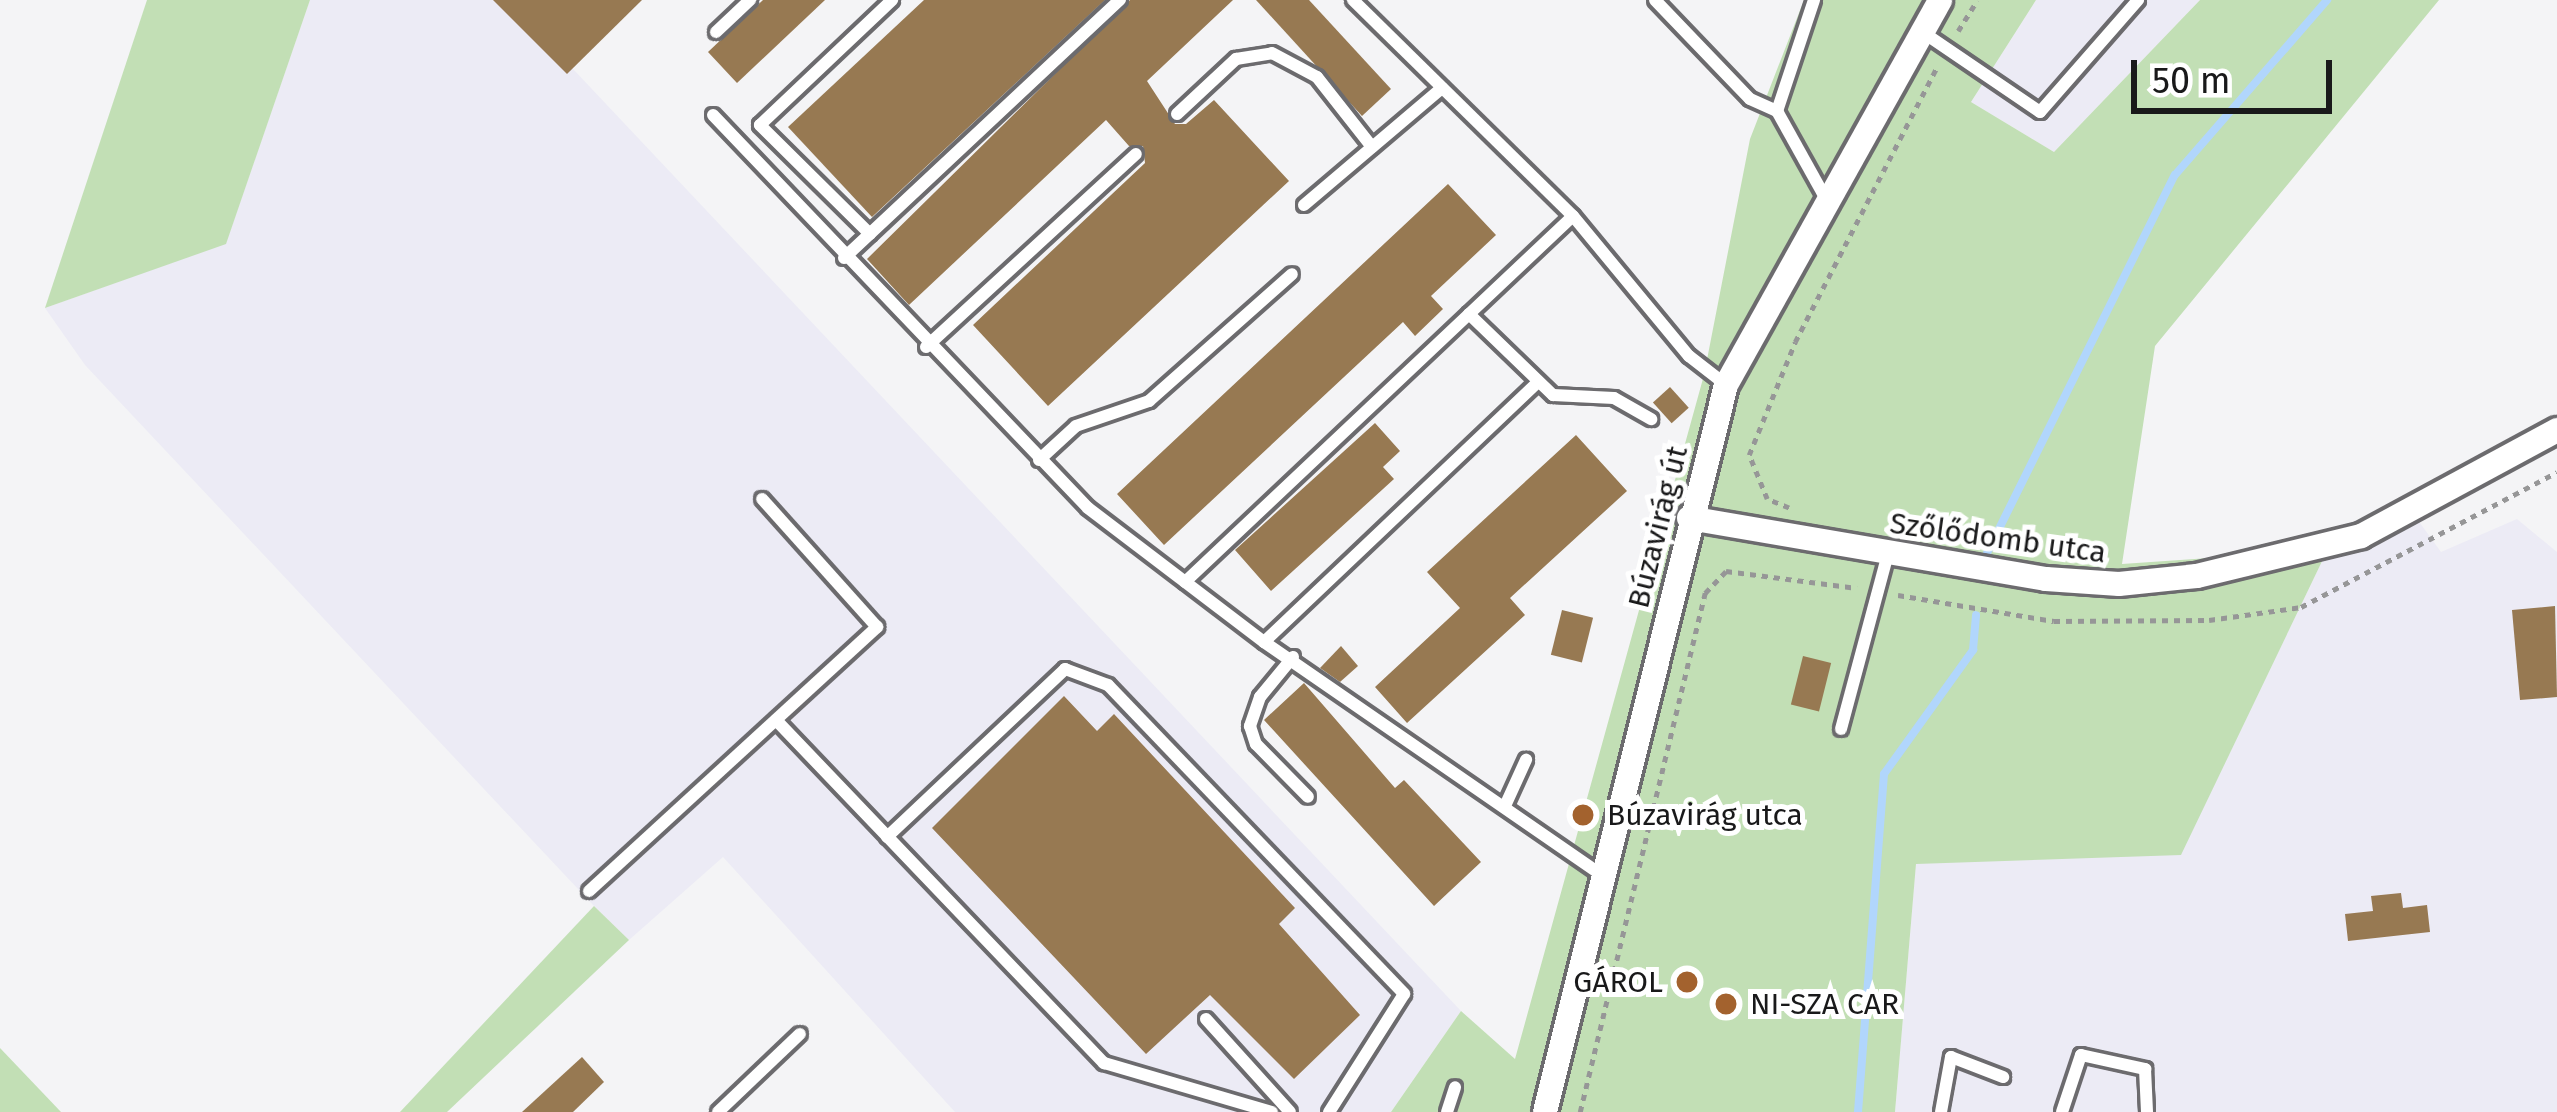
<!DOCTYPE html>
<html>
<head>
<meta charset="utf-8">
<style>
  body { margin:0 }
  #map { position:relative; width:2557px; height:1112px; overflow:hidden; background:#f4f4f6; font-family:"Fira Sans",sans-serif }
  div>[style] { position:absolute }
  .built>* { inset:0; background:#ecebf5 }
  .green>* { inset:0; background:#c2dfb5 }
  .stream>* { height:8px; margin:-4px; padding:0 4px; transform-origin:4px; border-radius:4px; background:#b1d6fc }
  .building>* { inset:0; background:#977952; transform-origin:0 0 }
  .path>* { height:4.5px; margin-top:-2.25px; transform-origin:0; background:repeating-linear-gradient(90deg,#969697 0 6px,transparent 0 12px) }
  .roads { filter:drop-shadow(3px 0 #6c6b6e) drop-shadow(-3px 0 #6c6b6e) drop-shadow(0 3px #6c6b6e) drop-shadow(0 -3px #6c6b6e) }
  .lane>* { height:12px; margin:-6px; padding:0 6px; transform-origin:6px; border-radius:6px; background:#fff }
  .street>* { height:24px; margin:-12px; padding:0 12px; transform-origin:12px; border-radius:12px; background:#fff }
  .dots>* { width:33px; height:33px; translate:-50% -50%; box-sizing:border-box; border:6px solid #fff; border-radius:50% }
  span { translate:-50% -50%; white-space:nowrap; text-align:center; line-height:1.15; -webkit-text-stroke:10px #fff; paint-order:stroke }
  .street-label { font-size:30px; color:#19191a }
  .poi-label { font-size:30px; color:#19191a }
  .left { translate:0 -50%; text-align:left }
  .right { translate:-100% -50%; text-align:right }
  .scale { position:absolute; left:2131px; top:60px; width:201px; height:54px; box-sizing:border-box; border:6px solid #19191a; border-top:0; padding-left:15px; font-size:36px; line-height:42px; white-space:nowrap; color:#19191a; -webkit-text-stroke:9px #fff; paint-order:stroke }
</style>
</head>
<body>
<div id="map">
  <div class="built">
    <div style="clip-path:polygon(310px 0,508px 0,1461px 1011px,1391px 1112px,955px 1112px,723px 857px,629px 940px,594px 906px,85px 365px,45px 308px,226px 243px)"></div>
    <div style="clip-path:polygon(2036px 0,2200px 0,2054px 152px,1971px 102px)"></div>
    <div style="clip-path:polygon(2404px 501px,2441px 552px,2517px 519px,2557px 552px,2557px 1112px,1895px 1112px,1916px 863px,2181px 854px,2338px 528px)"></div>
  </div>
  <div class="green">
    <div style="clip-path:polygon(147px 0,310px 0,226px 244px,45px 308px)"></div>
    <div style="clip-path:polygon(1804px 0,2036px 0,1971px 102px,2054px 152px,2200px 0,2439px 0,2155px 346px,2122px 564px,2267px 554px,2338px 528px,2181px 855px,1916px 864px,1895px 1112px,1391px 1112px,1461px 1011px,1515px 1059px,1704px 375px,1750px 139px)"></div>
    <div style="clip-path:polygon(594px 906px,629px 940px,447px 1112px,400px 1112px)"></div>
    <div style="clip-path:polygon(0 1048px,61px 1112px,0 1112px)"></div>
  </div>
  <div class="stream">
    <div style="left:1987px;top:553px;width:422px;rotate:-63.6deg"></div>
    <div style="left:2175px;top:175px;width:232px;rotate:-49deg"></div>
    <div style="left:1858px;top:1112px;width:339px;rotate:-85.6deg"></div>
    <div style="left:1884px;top:774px;width:153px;rotate:-54.3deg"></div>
    <div style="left:1973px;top:650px;width:35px;rotate:-85deg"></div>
  </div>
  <div class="building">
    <div style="clip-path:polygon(493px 0,642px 0,567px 74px)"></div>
    <div style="clip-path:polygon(763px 0,825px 0,737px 83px,708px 52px)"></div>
    <div style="clip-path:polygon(924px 0,1105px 0,872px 217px,788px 127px)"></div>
    <div style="clip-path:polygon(1130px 0,1233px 0,1147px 81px,1175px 124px,1186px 124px,1214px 100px,1289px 181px,1048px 406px,973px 325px,1145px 163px,1143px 146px,1129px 146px,1106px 120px,909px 305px,867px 259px)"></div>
    <div style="clip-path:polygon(1256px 0,1309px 0,1391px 89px,1362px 116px)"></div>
    <div style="clip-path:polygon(1448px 184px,1496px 235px,1431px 296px,1443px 309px,1415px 336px,1403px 322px,1164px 545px,1117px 494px)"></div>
    <div style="left:1670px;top:387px;width:28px;height:23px;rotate:48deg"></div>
    <div style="clip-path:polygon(1375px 423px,1400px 451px,1383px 467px,1394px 479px,1271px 591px,1235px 550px)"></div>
    <div style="clip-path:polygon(1576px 435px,1627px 491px,1510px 598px,1525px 615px,1407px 723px,1375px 687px,1460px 608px,1427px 572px)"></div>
    <div style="clip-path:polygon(2555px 606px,2557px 697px,2520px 700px,2512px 610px)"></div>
    <div style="left:1562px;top:610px;width:32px;height:46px;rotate:14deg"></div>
    <div style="clip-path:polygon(1341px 646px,1358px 666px,1340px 682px,1320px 668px)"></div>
    <div style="left:1803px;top:656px;width:29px;height:50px;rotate:14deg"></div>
    <div style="clip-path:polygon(1304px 683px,1395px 788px,1404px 780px,1481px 862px,1434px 906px,1264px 720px)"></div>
    <div style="clip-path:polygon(1064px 696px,1097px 731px,1114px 714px,1295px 908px,1279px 924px,1360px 1015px,1294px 1079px,1210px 995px,1146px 1054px,932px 828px)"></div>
    <div style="clip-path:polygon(2401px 893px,2403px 908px,2427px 905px,2430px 932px,2348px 941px,2345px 914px,2373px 911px,2371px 896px)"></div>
    <div style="clip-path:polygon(582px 1057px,604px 1082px,573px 1112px,522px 1112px)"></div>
  </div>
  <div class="path">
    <div style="left:1958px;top:31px;width:36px;rotate:-58deg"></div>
    <div style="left:1789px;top:508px;width:24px;rotate:-158deg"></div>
    <div style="left:1767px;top:499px;width:48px;rotate:-112.2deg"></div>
    <div style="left:1749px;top:455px;width:122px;rotate:-67.8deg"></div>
    <div style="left:1795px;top:342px;width:309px;rotate:-62.7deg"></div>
    <div style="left:1898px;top:595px;width:158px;rotate:9.5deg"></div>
    <div style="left:2054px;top:621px;width:155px;rotate:-0.4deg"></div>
    <div style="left:2209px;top:620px;width:93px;rotate:-8deg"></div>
    <div style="left:2301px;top:607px;width:289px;rotate:-27.8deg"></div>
    <div style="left:1580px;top:1112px;width:534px;rotate:-76.46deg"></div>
    <div style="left:1705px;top:593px;width:30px;rotate:-46deg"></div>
    <div style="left:1726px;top:571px;width:132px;rotate:7.4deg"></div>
  </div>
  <div class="roads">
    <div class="lane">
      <div style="left:1353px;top:0;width:308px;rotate:44.5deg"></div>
      <div style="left:1573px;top:216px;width:182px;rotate:50.4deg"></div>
      <div style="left:1689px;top:356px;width:46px;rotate:37.9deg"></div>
      <div style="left:1655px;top:0;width:137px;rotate:46.2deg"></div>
      <div style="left:1750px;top:99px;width:30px;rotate:24deg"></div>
      <div style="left:1814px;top:0;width:117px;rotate:108.4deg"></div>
      <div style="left:1777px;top:111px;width:101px;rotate:60.9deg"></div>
      <div style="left:1921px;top:31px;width:144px;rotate:34.2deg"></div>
      <div style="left:2040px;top:112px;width:149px;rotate:-48.8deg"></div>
      <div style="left:716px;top:32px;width:47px;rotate:-43.3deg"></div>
      <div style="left:1177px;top:114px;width:81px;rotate:-43deg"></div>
      <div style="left:1236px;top:59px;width:36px;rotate:-9deg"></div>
      <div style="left:1272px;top:53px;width:51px;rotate:28.1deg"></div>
      <div style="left:1317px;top:77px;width:89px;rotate:51.8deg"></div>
      <div style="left:713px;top:115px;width:543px;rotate:46.34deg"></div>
      <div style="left:1088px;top:508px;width:221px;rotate:37.3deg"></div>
      <div style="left:1264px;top:642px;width:412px;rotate:34.6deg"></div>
      <div style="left:1304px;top:205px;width:181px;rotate:-40.3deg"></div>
      <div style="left:870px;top:234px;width:155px;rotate:-135.3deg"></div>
      <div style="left:760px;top:125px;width:182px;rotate:-43.4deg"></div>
      <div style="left:844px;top:258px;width:378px;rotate:-43.1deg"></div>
      <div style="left:1469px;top:314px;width:117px;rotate:44deg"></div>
      <div style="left:1553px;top:395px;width:61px;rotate:2.8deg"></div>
      <div style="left:1614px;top:398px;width:43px;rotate:29.6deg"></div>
      <div style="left:926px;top:347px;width:285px;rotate:-42.6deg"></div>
      <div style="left:1039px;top:460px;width:50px;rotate:-42.6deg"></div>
      <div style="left:1076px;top:426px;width:77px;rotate:-18.9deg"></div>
      <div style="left:1149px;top:401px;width:191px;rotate:-41.6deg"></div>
      <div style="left:1185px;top:582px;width:533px;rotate:-43.33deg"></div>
      <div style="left:1264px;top:642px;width:373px;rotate:-43.5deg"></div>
      <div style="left:1293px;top:657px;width:52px;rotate:129.5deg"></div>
      <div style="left:1260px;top:697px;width:31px;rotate:109deg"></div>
      <div style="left:1250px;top:726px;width:19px;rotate:72deg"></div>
      <div style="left:1256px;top:744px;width:74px;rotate:45.5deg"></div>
      <div style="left:776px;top:720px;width:475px;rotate:46.3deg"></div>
      <div style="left:1104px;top:1063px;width:175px;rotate:16.3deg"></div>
      <div style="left:1841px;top:729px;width:181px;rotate:-75deg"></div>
      <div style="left:1505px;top:806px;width:51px;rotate:-65.5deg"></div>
      <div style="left:887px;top:837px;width:245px;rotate:-43.3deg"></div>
      <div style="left:1065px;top:669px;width:46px;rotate:20.4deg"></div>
      <div style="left:1108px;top:685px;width:428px;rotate:46.2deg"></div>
      <div style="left:1404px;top:994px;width:140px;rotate:122.4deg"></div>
      <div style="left:589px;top:891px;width:391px;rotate:-42.5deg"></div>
      <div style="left:877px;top:627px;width:172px;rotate:-131.9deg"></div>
      <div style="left:1206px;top:1019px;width:125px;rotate:47.9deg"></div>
      <div style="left:718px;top:1112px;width:113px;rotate:-43.6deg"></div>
      <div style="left:1447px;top:1112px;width:26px;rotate:-72deg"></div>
      <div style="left:1941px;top:1112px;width:56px;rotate:-79.7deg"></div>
      <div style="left:1951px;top:1057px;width:56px;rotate:21deg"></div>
      <div style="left:2062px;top:1112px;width:60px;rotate:-71.6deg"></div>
      <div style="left:2081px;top:1055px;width:66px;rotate:12.3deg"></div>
      <div style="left:2145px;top:1069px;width:43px;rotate:87.3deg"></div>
    </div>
    <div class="street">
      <div style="left:1689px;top:518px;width:362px;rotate:9.7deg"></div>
      <div style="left:2046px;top:579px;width:73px;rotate:3.9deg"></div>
      <div style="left:2119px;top:584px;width:78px;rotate:-5.9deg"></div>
      <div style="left:2197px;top:576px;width:169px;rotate:-13.7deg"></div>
      <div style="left:2361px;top:536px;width:223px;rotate:-28.4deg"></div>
      <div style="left:1545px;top:1112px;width:749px;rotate:-76.02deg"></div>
      <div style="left:1726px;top:385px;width:440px;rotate:-60.9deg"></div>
    </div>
  </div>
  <div class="dots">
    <div style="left:1583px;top:815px;background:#a3622e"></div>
    <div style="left:1687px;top:982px;background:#a3622e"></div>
    <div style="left:1726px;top:1004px;background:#a3622e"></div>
  </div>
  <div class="street-label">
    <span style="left:1658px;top:527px;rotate:-76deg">Búzavirág út</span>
    <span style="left:1998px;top:538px;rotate:8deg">Szőlődomb utca</span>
  </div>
  <div class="poi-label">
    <span class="left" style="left:1607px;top:815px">Búzavirág utca</span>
    <span class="right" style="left:1663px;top:982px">GÁROL</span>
    <span class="left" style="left:1750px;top:1004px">NI-SZA CAR</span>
  </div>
  <div class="scale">50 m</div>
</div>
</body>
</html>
